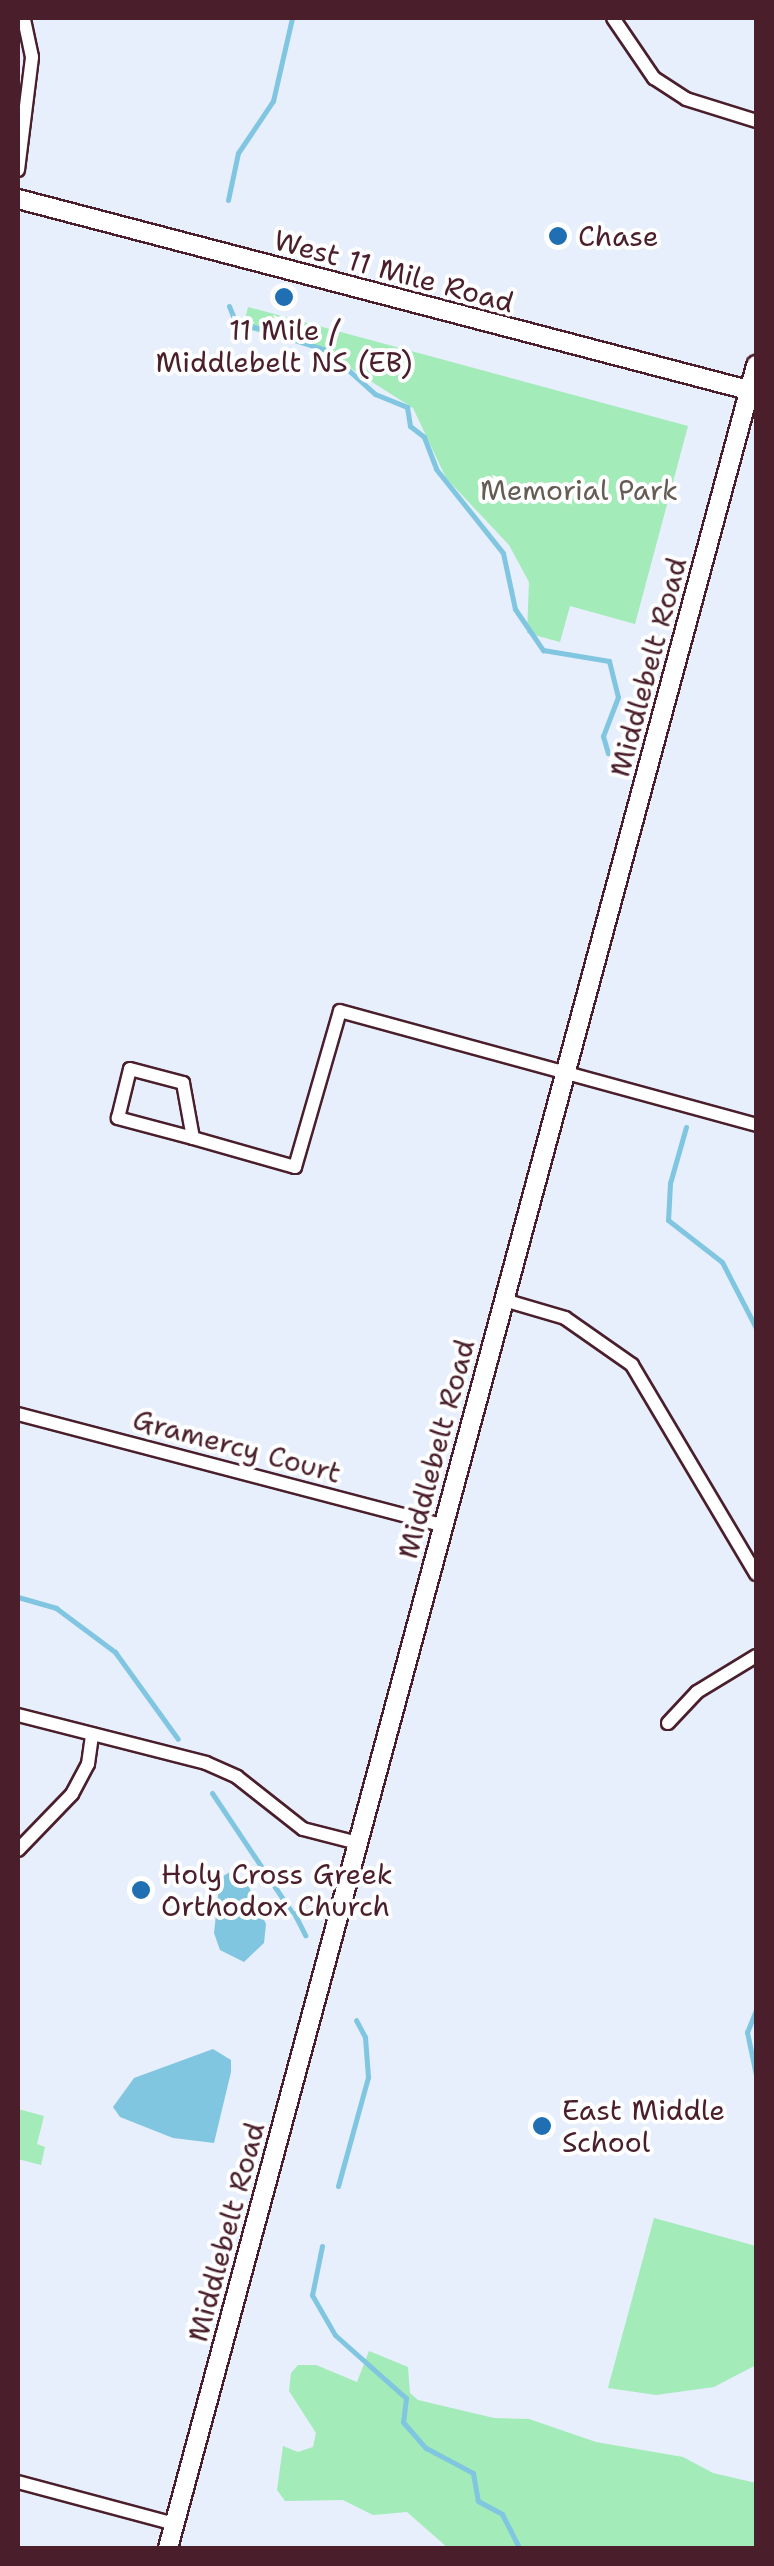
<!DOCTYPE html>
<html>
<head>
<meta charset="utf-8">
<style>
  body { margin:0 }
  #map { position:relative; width:774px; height:2566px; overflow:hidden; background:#e7eefc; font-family:"Shantell Sans",sans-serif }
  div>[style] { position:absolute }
  .green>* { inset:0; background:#a3ebb8 }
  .water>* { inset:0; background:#80c6e1 }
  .stream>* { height:5px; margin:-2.5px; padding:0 2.5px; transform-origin:2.5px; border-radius:2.5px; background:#80c6e1 }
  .roads { filter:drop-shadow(2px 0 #4a1f2b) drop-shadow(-2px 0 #4a1f2b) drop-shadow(0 2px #4a1f2b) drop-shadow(0 -2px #4a1f2b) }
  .minor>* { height:12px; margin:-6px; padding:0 6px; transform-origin:6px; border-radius:6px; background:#fff }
  .tertiary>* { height:18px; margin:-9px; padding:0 9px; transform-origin:9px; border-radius:9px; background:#fff }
  .dots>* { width:28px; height:28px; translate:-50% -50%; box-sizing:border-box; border:5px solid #fff; border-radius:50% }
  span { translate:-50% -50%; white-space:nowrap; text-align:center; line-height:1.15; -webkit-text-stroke:8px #fff; paint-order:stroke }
  .poi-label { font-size:28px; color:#4a1f2b }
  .left { translate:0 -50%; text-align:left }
  .street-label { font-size:28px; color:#4a1f2b }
  .park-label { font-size:28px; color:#655c55 }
  .frame { position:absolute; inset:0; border:20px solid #4a1f2b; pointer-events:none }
</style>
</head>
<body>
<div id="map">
  <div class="green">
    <div style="clip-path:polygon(248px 307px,688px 426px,635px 624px,570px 606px,560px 642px,527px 633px,529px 582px,509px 545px,446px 478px,413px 408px,320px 349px,243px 328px)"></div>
    <div style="clip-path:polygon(18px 2109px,44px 2116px,37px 2144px,45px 2147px,41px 2165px,18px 2159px)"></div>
    <div style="clip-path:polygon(654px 2218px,756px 2246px,756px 2365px,714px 2387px,656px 2395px,608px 2388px)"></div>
    <div style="clip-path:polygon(369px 2351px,408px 2367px,410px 2393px,418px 2400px,494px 2418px,529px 2419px,596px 2442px,683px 2457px,713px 2473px,756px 2483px,756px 2548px,448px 2548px,407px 2512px,373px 2515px,343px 2500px,285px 2501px,277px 2490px,283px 2446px,298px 2452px,313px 2447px,316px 2433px,289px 2391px,291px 2373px,298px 2365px,316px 2365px,357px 2382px)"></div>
  </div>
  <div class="water">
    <div style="clip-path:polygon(230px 1872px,249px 1887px,266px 1924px,264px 1943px,244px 1962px,220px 1950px,214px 1933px,220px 1878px)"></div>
    <div style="clip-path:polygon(213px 2049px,231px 2060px,231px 2072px,214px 2143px,173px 2138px,120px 2117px,113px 2107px,134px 2078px)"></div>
  </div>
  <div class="stream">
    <div style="left:228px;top:200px;width:48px;rotate:-78deg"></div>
    <div style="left:238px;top:153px;width:63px;rotate:-56.1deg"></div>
    <div style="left:273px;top:101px;width:85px;rotate:-77.1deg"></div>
    <div style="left:229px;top:306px;width:16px;rotate:68deg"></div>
    <div style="left:235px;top:321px;width:96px;rotate:17.7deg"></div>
    <div style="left:326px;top:350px;width:66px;rotate:41.9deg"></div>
    <div style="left:375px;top:394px;width:35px;rotate:22deg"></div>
    <div style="left:407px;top:407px;width:19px;rotate:81deg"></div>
    <div style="left:410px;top:426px;width:18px;rotate:38deg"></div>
    <div style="left:424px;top:437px;width:34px;rotate:69deg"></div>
    <div style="left:436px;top:469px;width:107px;rotate:51.4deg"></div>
    <div style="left:503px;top:553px;width:57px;rotate:77.9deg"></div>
    <div style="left:515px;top:609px;width:50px;rotate:55.7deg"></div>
    <div style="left:543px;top:650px;width:67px;rotate:9.5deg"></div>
    <div style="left:609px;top:661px;width:37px;rotate:76deg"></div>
    <div style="left:618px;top:697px;width:42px;rotate:111deg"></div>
    <div style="left:603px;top:736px;width:18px;rotate:74deg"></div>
    <div style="left:686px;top:1127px;width:58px;rotate:105.9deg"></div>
    <div style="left:670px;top:1183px;width:37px;rotate:93deg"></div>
    <div style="left:668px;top:1220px;width:68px;rotate:37.9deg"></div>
    <div style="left:722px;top:1262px;width:74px;rotate:62.7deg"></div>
    <div style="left:18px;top:1597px;width:40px;rotate:16deg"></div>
    <div style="left:56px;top:1608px;width:74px;rotate:36.7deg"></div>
    <div style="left:115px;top:1652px;width:107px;rotate:54.1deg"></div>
    <div style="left:212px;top:1793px;width:142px;rotate:56.2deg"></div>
    <div style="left:294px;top:1913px;width:25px;rotate:63deg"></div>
    <div style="left:756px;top:2010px;width:24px;rotate:112deg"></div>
    <div style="left:747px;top:2032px;width:44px;rotate:78.2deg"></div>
    <div style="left:338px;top:2186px;width:113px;rotate:-74.6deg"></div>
    <div style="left:368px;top:2077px;width:40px;rotate:-94.3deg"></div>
    <div style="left:365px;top:2037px;width:19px;rotate:-118deg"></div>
    <div style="left:322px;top:2246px;width:50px;rotate:101.5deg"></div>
    <div style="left:312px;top:2295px;width:46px;rotate:60.1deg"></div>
    <div style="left:335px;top:2335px;width:95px;rotate:41.6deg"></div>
    <div style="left:406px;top:2398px;width:24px;rotate:97deg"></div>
    <div style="left:403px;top:2422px;width:35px;rotate:49deg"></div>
    <div style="left:426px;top:2448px;width:53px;rotate:28deg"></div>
    <div style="left:473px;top:2473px;width:28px;rotate:80deg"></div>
    <div style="left:478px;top:2501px;width:27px;rotate:28deg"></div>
    <div style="left:502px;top:2514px;width:38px;rotate:63deg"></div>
  </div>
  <div class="roads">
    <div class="minor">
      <div style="left:613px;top:18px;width:73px;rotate:55.7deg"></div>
      <div style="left:654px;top:78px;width:38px;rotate:33deg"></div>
      <div style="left:686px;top:99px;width:73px;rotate:17.4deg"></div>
      <div style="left:18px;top:170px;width:114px;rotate:-82.9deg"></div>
      <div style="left:32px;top:57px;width:40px;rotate:-102deg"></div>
      <div style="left:193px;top:1138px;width:78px;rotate:-165.1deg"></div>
      <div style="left:118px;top:1118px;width:50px;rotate:-76.2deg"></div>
      <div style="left:130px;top:1069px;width:55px;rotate:14.8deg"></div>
      <div style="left:183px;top:1083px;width:56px;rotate:79.7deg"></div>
      <div style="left:193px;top:1138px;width:106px;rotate:15.9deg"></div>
      <div style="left:295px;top:1167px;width:162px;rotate:-73.9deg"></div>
      <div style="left:340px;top:1011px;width:431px;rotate:15.3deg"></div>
      <div style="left:504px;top:1300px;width:64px;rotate:16.4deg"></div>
      <div style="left:565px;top:1318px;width:82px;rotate:35deg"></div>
      <div style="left:632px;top:1365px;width:243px;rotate:59.3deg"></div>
      <div style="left:18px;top:1414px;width:440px;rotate:14.7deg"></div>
      <div style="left:18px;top:1715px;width:194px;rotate:14.3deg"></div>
      <div style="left:206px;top:1763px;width:34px;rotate:24deg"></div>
      <div style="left:237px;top:1777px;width:84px;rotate:38.2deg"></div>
      <div style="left:303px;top:1829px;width:57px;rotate:14.3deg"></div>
      <div style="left:668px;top:1723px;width:42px;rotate:-46.9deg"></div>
      <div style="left:697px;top:1692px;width:69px;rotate:-31.4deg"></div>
      <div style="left:18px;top:1850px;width:78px;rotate:-46deg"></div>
      <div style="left:72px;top:1794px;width:34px;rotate:-62deg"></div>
      <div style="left:88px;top:1764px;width:30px;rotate:-82deg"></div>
      <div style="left:18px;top:2482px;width:163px;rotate:15deg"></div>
    </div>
    <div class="tertiary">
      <div style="left:18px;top:199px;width:763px;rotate:14.66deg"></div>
      <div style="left:168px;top:2548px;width:2261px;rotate:-74.92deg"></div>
    </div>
  </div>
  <div class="dots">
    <div style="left:558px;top:236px;background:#1f6fb2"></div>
    <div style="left:284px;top:297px;background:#1f6fb2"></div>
    <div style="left:141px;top:1890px;background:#1f6fb2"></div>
    <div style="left:542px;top:2126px;background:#1f6fb2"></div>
  </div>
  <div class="poi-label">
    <span class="left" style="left:578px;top:236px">Chase</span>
    <span style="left:284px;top:346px">11 Mile /<br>Middlebelt NS (EB)</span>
    <span class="left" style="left:161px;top:1890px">Holy Cross Greek<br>Orthodox Church</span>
    <span class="left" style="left:562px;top:2126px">East Middle<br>School</span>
  </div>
  <div class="street-label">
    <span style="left:394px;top:271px;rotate:15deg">West 11 Mile Road</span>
    <span style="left:648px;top:667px;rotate:-75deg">Middlebelt Road</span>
    <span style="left:237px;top:1446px;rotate:15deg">Gramercy Court</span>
    <span style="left:436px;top:1449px;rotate:-75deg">Middlebelt Road</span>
    <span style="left:226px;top:2232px;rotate:-75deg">Middlebelt Road</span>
  </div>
  <div class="park-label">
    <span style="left:579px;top:490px">Memorial Park</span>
  </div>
  <div class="frame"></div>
</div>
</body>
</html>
